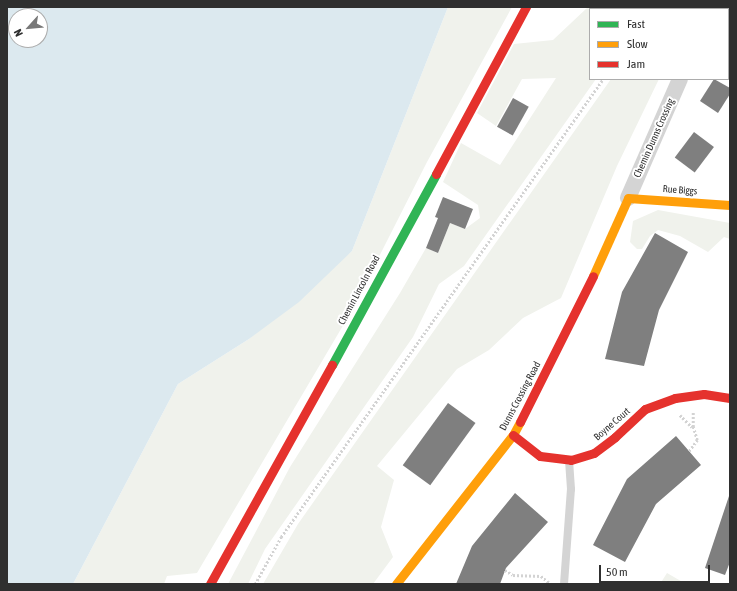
<!DOCTYPE html>
<html>
<head>
<meta charset="utf-8">
<style>
  body { margin:0 }
  #map { position:relative; width:737px; height:591px; overflow:hidden; background:#fff; font-family:"Asap Condensed",sans-serif }
  div>[style] { position:absolute }
  .green>* { inset:0; background:#f0f2ec }
  .water>* { inset:0; background:#dce9ef }
  .building>* { inset:0; background:#7f7f7f; transform-origin:0 0 }
  .path>* { height:2.5px; margin-top:-1.25px; transform-origin:0; background:repeating-linear-gradient(90deg,#d3d3d3 0 2px,transparent 0 4px) }
  .lane>* { height:8px; margin:-4px; padding:0 4px; transform-origin:4px; border-radius:4px; background:#d4d4d4 }
  .street>* { height:16px; margin:-8px; padding:0 8px; transform-origin:8px; border-radius:8px; background:#d4d4d4 }
  .fast>* { height:9px; margin:-4.5px; padding:0 4.5px; transform-origin:4.5px; border-radius:4.5px; background:#30b455 }
  .slow>* { height:9px; margin:-4.5px; padding:0 4.5px; transform-origin:4.5px; border-radius:4.5px; background:#ff9f0a }
  .jam>* { height:9px; margin:-4.5px; padding:0 4.5px; transform-origin:4.5px; border-radius:4.5px; background:#e5322d }
  span { translate:-50% -50%; white-space:nowrap; text-align:center; line-height:1.15; -webkit-text-stroke:4px #fff; paint-order:stroke }
  .street-label { font-size:10px; color:#2f2f2f }
  .frame { position:absolute; inset:0; border:8px solid #2f2f2f; pointer-events:none }
  .legend { position:absolute; left:589px; top:8px; width:140px; height:72px; box-sizing:border-box; background:#fff; border:1px solid #acacac; margin:0; padding:5px 7px; list-style:none; font-size:12px; color:#2f2f2f }
  .legend li { display:flex; align-items:center; gap:8px; height:20px }
  .legend b { width:20px; border:1px solid #acacac }
  .north { position:absolute; left:8px; top:8px; width:40px; height:40px; box-sizing:border-box; background:#fff; border:1px solid #acacac; border-radius:50%; rotate:243deg; font-size:11px; font-weight:700; line-height:16px; text-align:center; color:#2f2f2f }
  .north::after { content:''; display:block; margin:auto; width:14px; height:18px; background:#787878; clip-path:polygon(50% 0,100% 100%,50% 72%,0 100%) }
  .scale { position:absolute; left:599px; top:565px; width:111px; height:18px; box-sizing:border-box; border:2px solid #2f2f2f; border-top:0; padding-left:5px; font-size:12px; line-height:14px; white-space:nowrap; color:#2f2f2f; -webkit-text-stroke:3px #fff; paint-order:stroke }
</style>
</head>
<body>
<div id="map">
  <div class="green">
    <div style="clip-path:polygon(448px 7px,512px 7px,427px 162px,351px 312px,197px 573px,167px 576px,164px 584px,73px 584px,178px 384px,249px 339px,352px 251px)"></div>
    <div style="clip-path:polygon(588px 7px,647px 7px,646px 9px,590px 9px,590px 79px,596px 79px,464px 266px,439px 284px,413px 337px,265px 549px,248px 584px,228px 584px,290px 467px,400px 293px,426px 248px,438px 253px,450px 223px,465px 229px,480px 218px,478px 205px,443px 182px,461px 143px,500px 165px,556px 78px,522px 79px,496px 126px,477px 113px,514px 44px,553px 40px)"></div>
    <div style="clip-path:polygon(611px 79px,659px 79px,617px 166px,561px 298px,523px 318px,489px 350px,457px 369px,377px 466px,394px 480px,381px 527px,393px 557px,373px 584px,263px 584px,298px 524px)"></div>
    <div style="clip-path:polygon(658px 210px,730px 223px,730px 239px,724px 237px,708px 252px,680px 236px,658px 230px,650px 236px,642px 249px,637px 249px,630px 242px,633px 221px)"></div>
    <div style="clip-path:polygon(667px 573px,686px 584px,660px 584px)"></div>
  </div>
  <div class="water">
    <div style="clip-path:polygon(evenodd,7px 7px,448px 7px,352px 251px,299px 302px,249px 339px,178px 384px,73px 584px,7px 584px,7px 7px,16px 16px,40px 16px,40px 40px,16px 40px,16px 16px)"></div>
  </div>
  <div class="building">
    <div style="clip-path:polygon(730px 54px,730px 70px,728px 69px,728px 58px)"></div>
    <div style="clip-path:polygon(714px 79px,730px 88px,730px 94px,718px 113px,700px 101px)"></div>
    <div style="left:513px;top:98px;width:18px;height:33px;rotate:29deg"></div>
    <div style="left:694px;top:132px;width:25px;height:32px;rotate:37deg"></div>
    <div style="clip-path:polygon(443px 197px,473px 209px,465px 229px,450px 223px,438px 253px,426px 248px,438px 218px,435px 217px)"></div>
    <div style="clip-path:polygon(655px 233px,688px 252px,659px 310px,644px 366px,605px 359px,622px 292px)"></div>
    <div style="left:448px;top:403px;width:34px;height:77px;rotate:36deg"></div>
    <div style="clip-path:polygon(676px 436px,701px 465px,656px 504px,625px 562px,593px 545px,627px 479px)"></div>
    <div style="clip-path:polygon(515px 493px,548px 522px,506px 568px,500px 584px,456px 584px,472px 546px)"></div>
    <div style="clip-path:polygon(730px 493px,730px 562px,725px 575px,705px 568px)"></div>
  </div>
  <div class="path">
    <div style="left:652px;top:9px;width:2px;rotate:-63deg"></div>
    <div style="left:680px;top:415px;width:17px;rotate:45deg"></div>
    <div style="left:689px;top:451px;width:14px;rotate:-54deg"></div>
    <div style="left:697px;top:440px;width:14px;rotate:-107deg"></div>
    <div style="left:693px;top:427px;width:15px;rotate:-90deg"></div>
    <div style="left:505px;top:570px;width:9px;rotate:32deg"></div>
    <div style="left:513px;top:575px;width:28px;rotate:2deg"></div>
    <div style="left:541px;top:576px;width:13px;rotate:39deg"></div>
    <div style="left:255px;top:584px;width:54px;rotate:-61deg"></div>
    <div style="left:281px;top:537px;width:560px;rotate:-54.89deg"></div>
  </div>
  <div class="lane">
    <div style="left:564px;top:584px;width:95px;rotate:-85.8deg"></div>
    <div style="left:571px;top:489px;width:29px;rotate:-94deg"></div>
  </div>
  <div class="street">
    <div style="left:706px;top:9px;width:2px;rotate:-63deg"></div>
    <div style="left:628px;top:198px;width:130px;rotate:-66.4deg"></div>
  </div>
  <div class="fast">
    <div style="left:332px;top:365px;width:217px;rotate:-61.4deg"></div>
  </div>
  <div class="slow">
    <div style="left:593px;top:276px;width:85px;rotate:-65.8deg"></div>
    <div style="left:628px;top:198px;width:102px;rotate:3.9deg"></div>
    <div style="left:396px;top:584px;width:189px;rotate:-51.9deg"></div>
    <div style="left:513px;top:435px;width:15px;rotate:-62deg"></div>
  </div>
  <div class="jam">
    <div style="left:436px;top:174px;width:190px;rotate:-61.7deg"></div>
    <div style="left:520px;top:422px;width:163px;rotate:-63.4deg"></div>
    <div style="left:513px;top:435px;width:34px;rotate:38deg"></div>
    <div style="left:540px;top:456px;width:31px;rotate:7deg"></div>
    <div style="left:571px;top:460px;width:24px;rotate:-17deg"></div>
    <div style="left:594px;top:453px;width:26px;rotate:-37deg"></div>
    <div style="left:615px;top:437px;width:41px;rotate:-43deg"></div>
    <div style="left:645px;top:409px;width:32px;rotate:-20deg"></div>
    <div style="left:675px;top:398px;width:29px;rotate:-8deg"></div>
    <div style="left:704px;top:394px;width:26px;rotate:9deg"></div>
    <div style="left:210px;top:584px;width:251px;rotate:-60.9deg"></div>
  </div>
  <div class="street-label">
    <span style="left:654px;top:138px;rotate:-66deg">Chemin Dunns Crossing</span>
    <span style="left:680px;top:190px;rotate:4deg">Rue Biggs</span>
    <span style="left:359px;top:290px;rotate:-62deg">Chemin Lincoln Road</span>
    <span style="left:520px;top:396px;rotate:-62deg">Dunns Crossing Road</span>
    <span style="left:612px;top:424px;rotate:-41deg">Boyne Court</span>
  </div>
  <div class="frame"></div>
  <ul class="legend">
  <li><b style="height:5px;background:#30b455"></b>Fast</li>
  <li><b style="height:5px;background:#ff9f0a"></b>Slow</li>
  <li><b style="height:5px;background:#e5322d"></b>Jam</li>
  </ul>
  <div class="north">N</div>
  <div class="scale">50 m</div>
</div>
</body>
</html>
